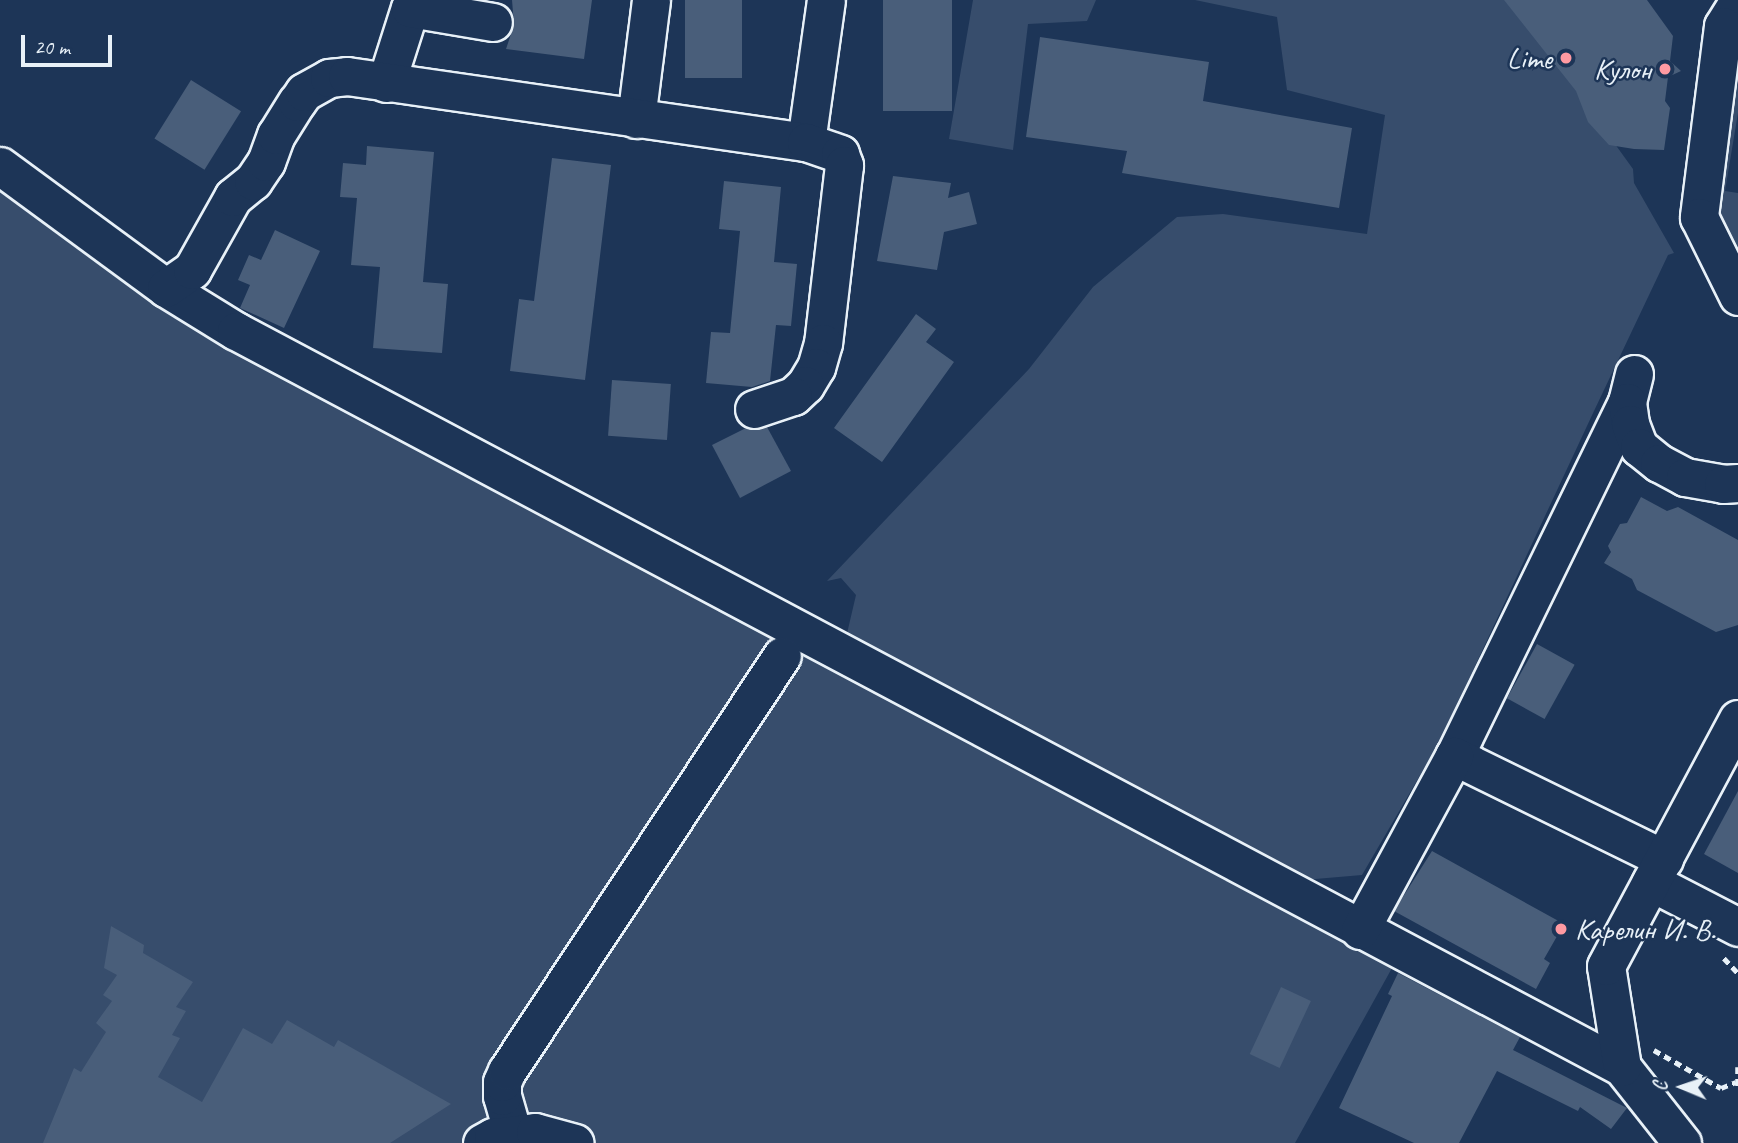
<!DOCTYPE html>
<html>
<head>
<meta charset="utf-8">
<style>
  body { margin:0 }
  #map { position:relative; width:1738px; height:1143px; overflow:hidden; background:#1d3557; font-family:Caveat,sans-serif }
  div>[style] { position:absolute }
  .green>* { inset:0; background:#374d6c }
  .building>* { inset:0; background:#495e7a; transform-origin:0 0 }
  .path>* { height:4.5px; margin-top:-2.25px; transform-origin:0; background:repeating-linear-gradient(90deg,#e8f1f8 0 7px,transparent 0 12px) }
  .roads { filter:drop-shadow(2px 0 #e8f1f8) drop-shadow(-2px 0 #e8f1f8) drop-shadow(0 2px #e8f1f8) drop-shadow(0 -2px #e8f1f8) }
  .minor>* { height:37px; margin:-18.5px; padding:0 18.5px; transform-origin:18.5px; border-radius:18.5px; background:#1d3557 }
  .dots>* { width:19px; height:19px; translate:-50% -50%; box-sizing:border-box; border:4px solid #1d3557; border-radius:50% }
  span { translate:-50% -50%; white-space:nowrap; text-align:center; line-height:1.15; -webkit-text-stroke:5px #1d3557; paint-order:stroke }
  .poi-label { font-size:30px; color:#e8f1f8 }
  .right { translate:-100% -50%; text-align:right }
  .left { translate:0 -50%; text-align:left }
  .north { position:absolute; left:1647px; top:1052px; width:70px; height:70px; -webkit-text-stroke:5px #1d3557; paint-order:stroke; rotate:272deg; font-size:19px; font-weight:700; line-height:28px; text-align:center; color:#e8f1f8 }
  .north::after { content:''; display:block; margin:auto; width:24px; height:32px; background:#e8f1f8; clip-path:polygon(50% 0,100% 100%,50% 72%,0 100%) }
  .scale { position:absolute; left:21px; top:35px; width:91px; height:32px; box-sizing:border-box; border:4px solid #e8f1f8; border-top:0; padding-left:9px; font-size:21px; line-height:24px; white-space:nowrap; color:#e8f1f8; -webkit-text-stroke:5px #1d3557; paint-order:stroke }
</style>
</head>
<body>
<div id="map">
  <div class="green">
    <div style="clip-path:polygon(973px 0,1096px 0,1087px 21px,1028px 24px,1013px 150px,949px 139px)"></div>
    <div style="clip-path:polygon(1195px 0,1511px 0,1633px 169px,1634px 183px,1674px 253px,1668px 255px,1594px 411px,1440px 741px,1362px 875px,1280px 882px,845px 642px,856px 595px,841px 578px,827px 581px,1029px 369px,1093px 287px,1177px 217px,1223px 214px,1367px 234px,1385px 115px,1287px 90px,1277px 17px)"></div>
    <div style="clip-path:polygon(1738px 46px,1738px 113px,1725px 191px,1738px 193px,1738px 269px,1712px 215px)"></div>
    <div style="clip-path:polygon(0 185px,970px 738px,1392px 968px,1295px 1143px,0 1143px)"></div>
  </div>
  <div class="building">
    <div style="clip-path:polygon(512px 0,592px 0,584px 59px,506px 49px,514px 25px)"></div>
    <div style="left:685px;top:0;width:57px;height:78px"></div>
    <div style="left:883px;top:0;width:69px;height:111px"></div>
    <div style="clip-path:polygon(1504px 0,1647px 0,1673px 36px,1670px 61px,1681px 71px,1668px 77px,1665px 101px,1670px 108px,1664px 150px,1634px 149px,1609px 145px,1588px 122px,1576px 91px)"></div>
    <div style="clip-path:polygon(1040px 37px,1209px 62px,1203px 101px,1352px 128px,1339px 208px,1122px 173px,1127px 151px,1026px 137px)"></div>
    <div style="left:191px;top:80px;width:59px;height:69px;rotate:32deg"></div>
    <div style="clip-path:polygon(367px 146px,434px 152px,423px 282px,448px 284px,442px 353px,373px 348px,380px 267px,351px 265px,357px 198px,340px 197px,343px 163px,366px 165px)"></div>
    <div style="clip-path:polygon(552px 158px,611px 165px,585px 380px,510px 371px,519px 299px,534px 301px)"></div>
    <div style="clip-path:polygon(893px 176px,951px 183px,948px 198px,969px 192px,977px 224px,944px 232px,937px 270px,877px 261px)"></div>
    <div style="clip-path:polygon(724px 181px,781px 187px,774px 262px,797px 264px,791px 326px,776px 325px,770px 381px,752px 387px,706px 383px,711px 332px,730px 333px,740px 231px,719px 229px)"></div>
    <div style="clip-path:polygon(275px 230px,320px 251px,284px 328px,240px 308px,250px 285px,238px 280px,249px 255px,261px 260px)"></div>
    <div style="clip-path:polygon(916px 314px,936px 329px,926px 342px,954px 362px,882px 462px,834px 428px)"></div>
    <div style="left:612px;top:380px;width:59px;height:56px;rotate:4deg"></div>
    <div style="clip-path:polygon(767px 427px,791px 471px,740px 498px,712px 445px,746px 428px)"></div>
    <div style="clip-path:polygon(1641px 497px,1667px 511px,1678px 507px,1738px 540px,1738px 625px,1716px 632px,1637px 590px,1632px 579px,1604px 563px,1611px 552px,1608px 546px,1620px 524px,1627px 523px)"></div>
    <div style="left:1537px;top:644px;width:43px;height:62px;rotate:29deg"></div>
    <div style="clip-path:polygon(1738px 791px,1738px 873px,1704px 854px)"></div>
    <div style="clip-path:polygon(1432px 851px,1564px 924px,1544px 959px,1550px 963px,1536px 989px,1394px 911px)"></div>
    <div style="clip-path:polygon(111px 926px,144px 945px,143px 953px,193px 982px,176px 1007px,186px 1011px,172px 1035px,180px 1038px,158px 1077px,202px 1102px,243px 1028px,272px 1044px,287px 1020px,334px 1047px,338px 1040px,451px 1104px,390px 1143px,43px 1143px,74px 1068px,81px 1072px,106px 1032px,96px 1023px,112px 1001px,103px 995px,117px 975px,104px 968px)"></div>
    <div style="clip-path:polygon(1398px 973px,1520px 1037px,1513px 1050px,1627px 1108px,1611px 1129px,1580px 1107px,1578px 1111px,1497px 1071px,1459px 1143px,1414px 1143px,1339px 1108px,1392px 996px,1388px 994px)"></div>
    <div style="left:1281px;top:987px;width:33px;height:74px;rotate:25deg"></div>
  </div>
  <div class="path">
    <div style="left:1724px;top:958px;width:21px;rotate:47deg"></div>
    <div style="left:1654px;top:1050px;width:77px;rotate:29.6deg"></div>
    <div style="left:1721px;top:1088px;width:16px;rotate:-22deg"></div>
    <div style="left:1738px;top:1067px;width:19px;rotate:90deg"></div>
  </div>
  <div class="roads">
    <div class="minor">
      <div style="left:1738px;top:2px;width:28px;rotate:122deg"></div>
      <div style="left:1723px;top:26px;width:193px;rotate:97.2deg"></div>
      <div style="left:1699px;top:217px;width:88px;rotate:63.7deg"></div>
      <div style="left:386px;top:83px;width:79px;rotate:-72.3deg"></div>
      <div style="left:410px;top:8px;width:84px;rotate:9.6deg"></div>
      <div style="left:636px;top:119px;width:120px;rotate:-82.8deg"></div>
      <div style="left:806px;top:142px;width:143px;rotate:-82deg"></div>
      <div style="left:0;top:166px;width:206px;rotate:36.3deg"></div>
      <div style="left:166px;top:288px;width:82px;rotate:31.6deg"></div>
      <div style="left:236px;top:331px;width:1569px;rotate:27.97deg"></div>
      <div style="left:1622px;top:1067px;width:97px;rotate:51.7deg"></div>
      <div style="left:166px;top:288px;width:32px;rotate:-35deg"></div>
      <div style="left:192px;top:270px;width:84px;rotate:-60.7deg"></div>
      <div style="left:233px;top:197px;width:26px;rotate:-39deg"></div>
      <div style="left:253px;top:181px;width:23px;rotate:-56deg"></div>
      <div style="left:266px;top:162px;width:29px;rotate:-70deg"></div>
      <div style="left:276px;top:135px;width:39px;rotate:-58deg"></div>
      <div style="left:297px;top:102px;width:12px;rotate:-55deg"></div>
      <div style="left:304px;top:92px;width:29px;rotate:-29deg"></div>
      <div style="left:329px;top:78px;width:18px;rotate:-6deg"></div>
      <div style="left:347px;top:76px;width:464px;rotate:8.2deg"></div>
      <div style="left:806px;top:142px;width:36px;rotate:19deg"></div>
      <div style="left:840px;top:154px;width:12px;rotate:70deg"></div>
      <div style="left:844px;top:165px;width:179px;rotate:96.7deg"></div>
      <div style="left:823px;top:343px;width:25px;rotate:106deg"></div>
      <div style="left:816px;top:367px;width:21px;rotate:121deg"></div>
      <div style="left:805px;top:385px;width:16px;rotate:137deg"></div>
      <div style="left:793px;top:396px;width:41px;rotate:161.6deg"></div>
      <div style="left:1634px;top:374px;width:29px;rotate:104deg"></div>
      <div style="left:1627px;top:402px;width:394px;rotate:116deg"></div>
      <div style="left:1454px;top:756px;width:234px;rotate:26.1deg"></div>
      <div style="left:1627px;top:402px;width:22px;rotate:82deg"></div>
      <div style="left:1630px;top:424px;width:25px;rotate:69deg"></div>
      <div style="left:1639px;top:447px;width:26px;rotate:39deg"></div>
      <div style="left:1659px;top:463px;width:30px;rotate:28deg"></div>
      <div style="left:1685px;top:477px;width:39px;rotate:10deg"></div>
      <div style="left:1723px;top:484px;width:15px;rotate:-4deg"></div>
      <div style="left:1651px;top:882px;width:98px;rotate:27.3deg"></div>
      <div style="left:1360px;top:930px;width:198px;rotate:-61.6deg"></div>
      <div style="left:1622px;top:1067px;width:102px;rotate:-99deg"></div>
      <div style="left:1606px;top:966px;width:280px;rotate:-61.9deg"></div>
      <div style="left:513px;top:1134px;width:40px;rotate:-106deg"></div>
      <div style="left:502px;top:1096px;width:14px;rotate:-90deg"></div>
      <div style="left:502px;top:1082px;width:12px;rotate:-66deg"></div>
      <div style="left:507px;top:1071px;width:498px;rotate:-56.5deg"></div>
      <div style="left:482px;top:1143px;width:13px;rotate:-29deg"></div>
      <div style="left:493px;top:1137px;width:42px;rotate:-6.8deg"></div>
      <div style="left:535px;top:1132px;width:41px;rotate:15.4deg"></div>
    </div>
  </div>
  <div class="dots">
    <div style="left:1566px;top:58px;background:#ff9aa2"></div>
    <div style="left:1665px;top:69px;background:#ff9aa2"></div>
    <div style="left:1561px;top:929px;background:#ff9aa2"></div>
  </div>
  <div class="poi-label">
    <span class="right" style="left:1552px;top:58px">Lime</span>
    <span class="right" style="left:1651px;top:69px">Кулон</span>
    <span class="left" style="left:1575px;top:929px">Карелин И. В.</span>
  </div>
  <div class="north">С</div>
  <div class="scale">20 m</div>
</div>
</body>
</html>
